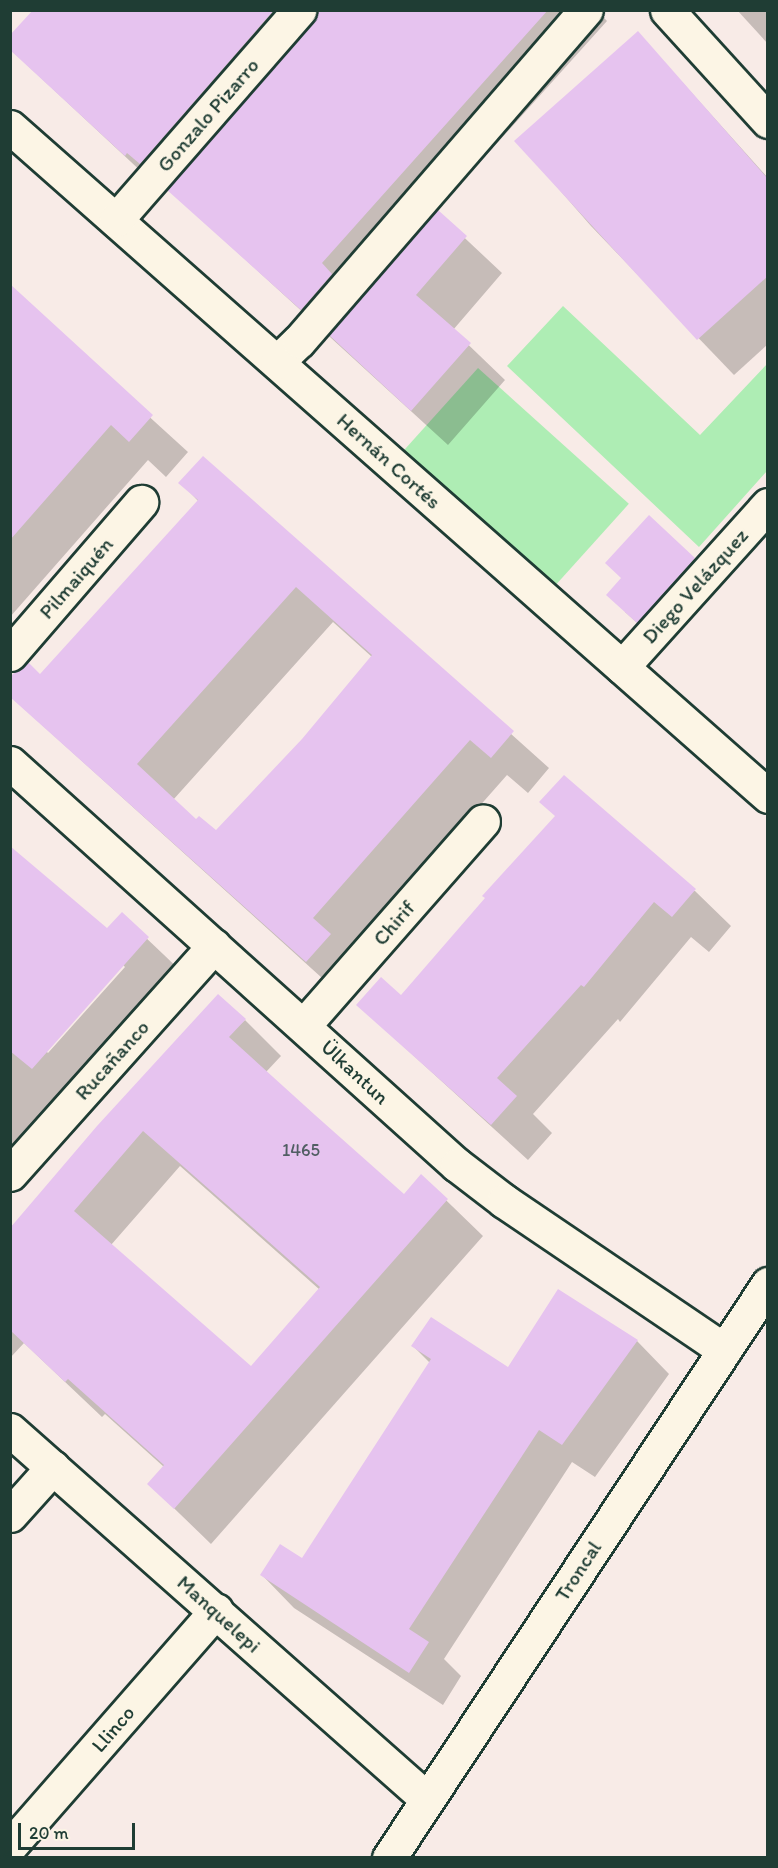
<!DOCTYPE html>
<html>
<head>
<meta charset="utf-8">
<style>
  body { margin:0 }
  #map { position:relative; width:778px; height:1868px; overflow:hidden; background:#f8ebe7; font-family:Itim,sans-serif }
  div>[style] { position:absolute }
  .green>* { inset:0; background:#aeedb4; transform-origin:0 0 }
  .shadow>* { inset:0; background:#0003 }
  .building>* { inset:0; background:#e6c3ef }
  .roads { filter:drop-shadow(2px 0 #1f3d34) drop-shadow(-2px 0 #1f3d34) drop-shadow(0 2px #1f3d34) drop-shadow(0 -2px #1f3d34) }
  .minor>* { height:33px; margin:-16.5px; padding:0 16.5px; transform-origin:16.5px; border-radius:16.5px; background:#fcf5e5 }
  span { translate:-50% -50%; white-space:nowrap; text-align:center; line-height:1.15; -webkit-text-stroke:4.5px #fcf5e5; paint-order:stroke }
  .number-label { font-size:18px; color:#515e63 }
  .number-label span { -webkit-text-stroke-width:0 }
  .street-label { font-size:21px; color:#1f3d34 }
  .frame { position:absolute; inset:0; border:12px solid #1f3d34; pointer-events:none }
  .scale { position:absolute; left:18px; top:1823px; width:117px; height:27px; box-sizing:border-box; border:3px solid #1f3d34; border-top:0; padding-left:8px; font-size:18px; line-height:21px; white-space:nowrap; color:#1f3d34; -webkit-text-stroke:4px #fcf5e5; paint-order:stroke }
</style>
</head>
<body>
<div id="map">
  <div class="green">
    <div style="clip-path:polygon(563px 306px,700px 435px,767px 364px,767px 471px,699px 547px,507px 366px)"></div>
    <div style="left:478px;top:368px;width:203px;height:111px;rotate:42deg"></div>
  </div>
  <div class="shadow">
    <div style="clip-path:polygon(evenodd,34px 10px,597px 10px,607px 21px,436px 211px,502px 273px,453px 330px,505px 380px,448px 445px,178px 198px,164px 187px,161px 190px,10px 49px,34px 10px,398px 254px,400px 256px,359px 303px,356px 300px,398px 254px)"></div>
    <div style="clip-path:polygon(737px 10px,768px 10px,768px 44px)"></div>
    <div style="clip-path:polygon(638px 33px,768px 178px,768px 344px,734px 375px,591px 226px,517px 141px)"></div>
    <div style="clip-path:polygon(10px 290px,188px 452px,166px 477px,148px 460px,10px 617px)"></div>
    <div style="clip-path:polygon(evenodd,203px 458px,549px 768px,528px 793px,507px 775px,349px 954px,343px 997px,10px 696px,40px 677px,199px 502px,181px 483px,203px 458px,333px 622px,372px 657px,303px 740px,216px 833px,196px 822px,173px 800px,333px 622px)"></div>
    <div style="clip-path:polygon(694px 559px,712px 576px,655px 639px,625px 612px)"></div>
    <div style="clip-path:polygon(695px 891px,731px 926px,709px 952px,691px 937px,620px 1022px,618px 1019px,533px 1114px,552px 1133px,528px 1160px,358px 1005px,402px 997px,487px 899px)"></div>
    <div style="clip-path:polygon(evenodd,122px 915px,184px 974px,10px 1169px,10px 1040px,122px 915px,123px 965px,125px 967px,48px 1053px,46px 1051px,123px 965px)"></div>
    <div style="clip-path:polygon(evenodd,245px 1020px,281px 1056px,266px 1072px,404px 1196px,421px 1176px,483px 1236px,211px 1544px,149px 1484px,164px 1467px,105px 1414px,102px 1417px,24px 1343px,10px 1358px,10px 1228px,245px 1020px,180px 1166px,320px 1290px,251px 1368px,111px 1245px,180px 1166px)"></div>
    <div style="clip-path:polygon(637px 1341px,669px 1374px,595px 1477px,572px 1462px,444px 1659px,461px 1676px,443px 1705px,294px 1608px,262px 1575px,302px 1560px,430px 1363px,413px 1346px,508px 1370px)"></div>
  </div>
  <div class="building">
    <div style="clip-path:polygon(33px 10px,274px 10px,140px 164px,127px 153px,125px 156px,10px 50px,10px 35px)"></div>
    <div style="clip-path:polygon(317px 10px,548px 10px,322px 263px,332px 274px,301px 310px,167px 190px,313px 22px)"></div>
    <div style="clip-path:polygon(638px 31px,768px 179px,768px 276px,697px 340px,514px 141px)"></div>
    <div style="clip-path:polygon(438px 210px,467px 236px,416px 295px,471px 343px,411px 411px,329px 335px)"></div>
    <div style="clip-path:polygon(10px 284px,153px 415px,129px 442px,111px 425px,10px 540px)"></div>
    <div style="clip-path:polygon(evenodd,203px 456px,514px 731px,491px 758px,470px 740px,313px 918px,331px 934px,306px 962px,10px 697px,10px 677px,15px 672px,28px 662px,40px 674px,198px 500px,178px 483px,203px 456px,296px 587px,372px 655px,302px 739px,216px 830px,199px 816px,196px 819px,137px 764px,296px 587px)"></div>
    <div style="clip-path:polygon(649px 515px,695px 558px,637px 623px,606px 595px,621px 578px,605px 563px)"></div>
    <div style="clip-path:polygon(564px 775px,696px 889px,672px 917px,654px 902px,584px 987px,581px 985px,497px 1078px,517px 1096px,491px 1125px,356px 1005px,381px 977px,401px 995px,485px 898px,482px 896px,555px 816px,539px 802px)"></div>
    <div style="clip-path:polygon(10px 846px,107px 928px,122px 912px,149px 937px,32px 1069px,10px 1051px)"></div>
    <div style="clip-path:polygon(evenodd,218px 994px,246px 1019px,229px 1037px,315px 1115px,404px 1194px,421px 1174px,448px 1199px,174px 1509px,147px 1484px,164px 1465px,68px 1379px,65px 1382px,10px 1330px,10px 1228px,97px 1126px,218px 994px,143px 1131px,320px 1287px,251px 1366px,74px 1211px,143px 1131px)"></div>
    <div style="clip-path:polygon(558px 1289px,638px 1340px,562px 1445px,539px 1430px,409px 1629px,429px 1642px,409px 1673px,260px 1575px,280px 1544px,302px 1558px,431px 1359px,411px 1346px,431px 1317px,508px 1367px)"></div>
  </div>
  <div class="roads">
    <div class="minor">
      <div style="left:667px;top:10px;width:150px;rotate:47.7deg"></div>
      <div style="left:10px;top:127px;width:1011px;rotate:41.43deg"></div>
      <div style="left:116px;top:220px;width:279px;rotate:-48.9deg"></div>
      <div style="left:277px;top:362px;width:30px;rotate:-44deg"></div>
      <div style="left:299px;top:341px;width:438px;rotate:-49.1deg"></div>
      <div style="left:10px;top:654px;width:201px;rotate:-49.2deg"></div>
      <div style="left:622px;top:667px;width:218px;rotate:-48deg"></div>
      <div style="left:10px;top:763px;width:601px;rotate:41.97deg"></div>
      <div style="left:457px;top:1165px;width:59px;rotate:37.5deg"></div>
      <div style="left:504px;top:1201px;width:266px;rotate:34.1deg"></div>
      <div style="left:304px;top:1025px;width:271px;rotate:-48.7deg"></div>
      <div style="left:10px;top:1174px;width:306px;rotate:-48.2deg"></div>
      <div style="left:10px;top:1430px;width:557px;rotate:41.51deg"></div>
      <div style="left:10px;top:1515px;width:64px;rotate:-48.1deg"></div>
      <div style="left:10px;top:1846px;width:313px;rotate:-48.8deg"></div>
      <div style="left:389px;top:1858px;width:688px;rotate:-56.56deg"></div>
    </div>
  </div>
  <div class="number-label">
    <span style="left:301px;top:1150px">1465</span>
  </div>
  <div class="street-label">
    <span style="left:208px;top:115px;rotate:-49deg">Gonzalo Pizarro</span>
    <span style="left:389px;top:461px;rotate:42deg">Hernán Cortés</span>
    <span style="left:76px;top:578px;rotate:-49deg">Pilmaiquén</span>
    <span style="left:695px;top:586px;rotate:-48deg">Diego Velázquez</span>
    <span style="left:394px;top:923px;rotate:-49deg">Chirif</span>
    <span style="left:112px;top:1060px;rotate:-48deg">Rucañanco</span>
    <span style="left:355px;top:1072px;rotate:43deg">Ülkantun</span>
    <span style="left:578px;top:1571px;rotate:-57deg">Troncal</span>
    <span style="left:219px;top:1614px;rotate:42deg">Manquelepi</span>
    <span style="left:113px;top:1729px;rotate:-49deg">Llinco</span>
  </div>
  <div class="frame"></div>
  <div class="scale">20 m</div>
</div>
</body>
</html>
